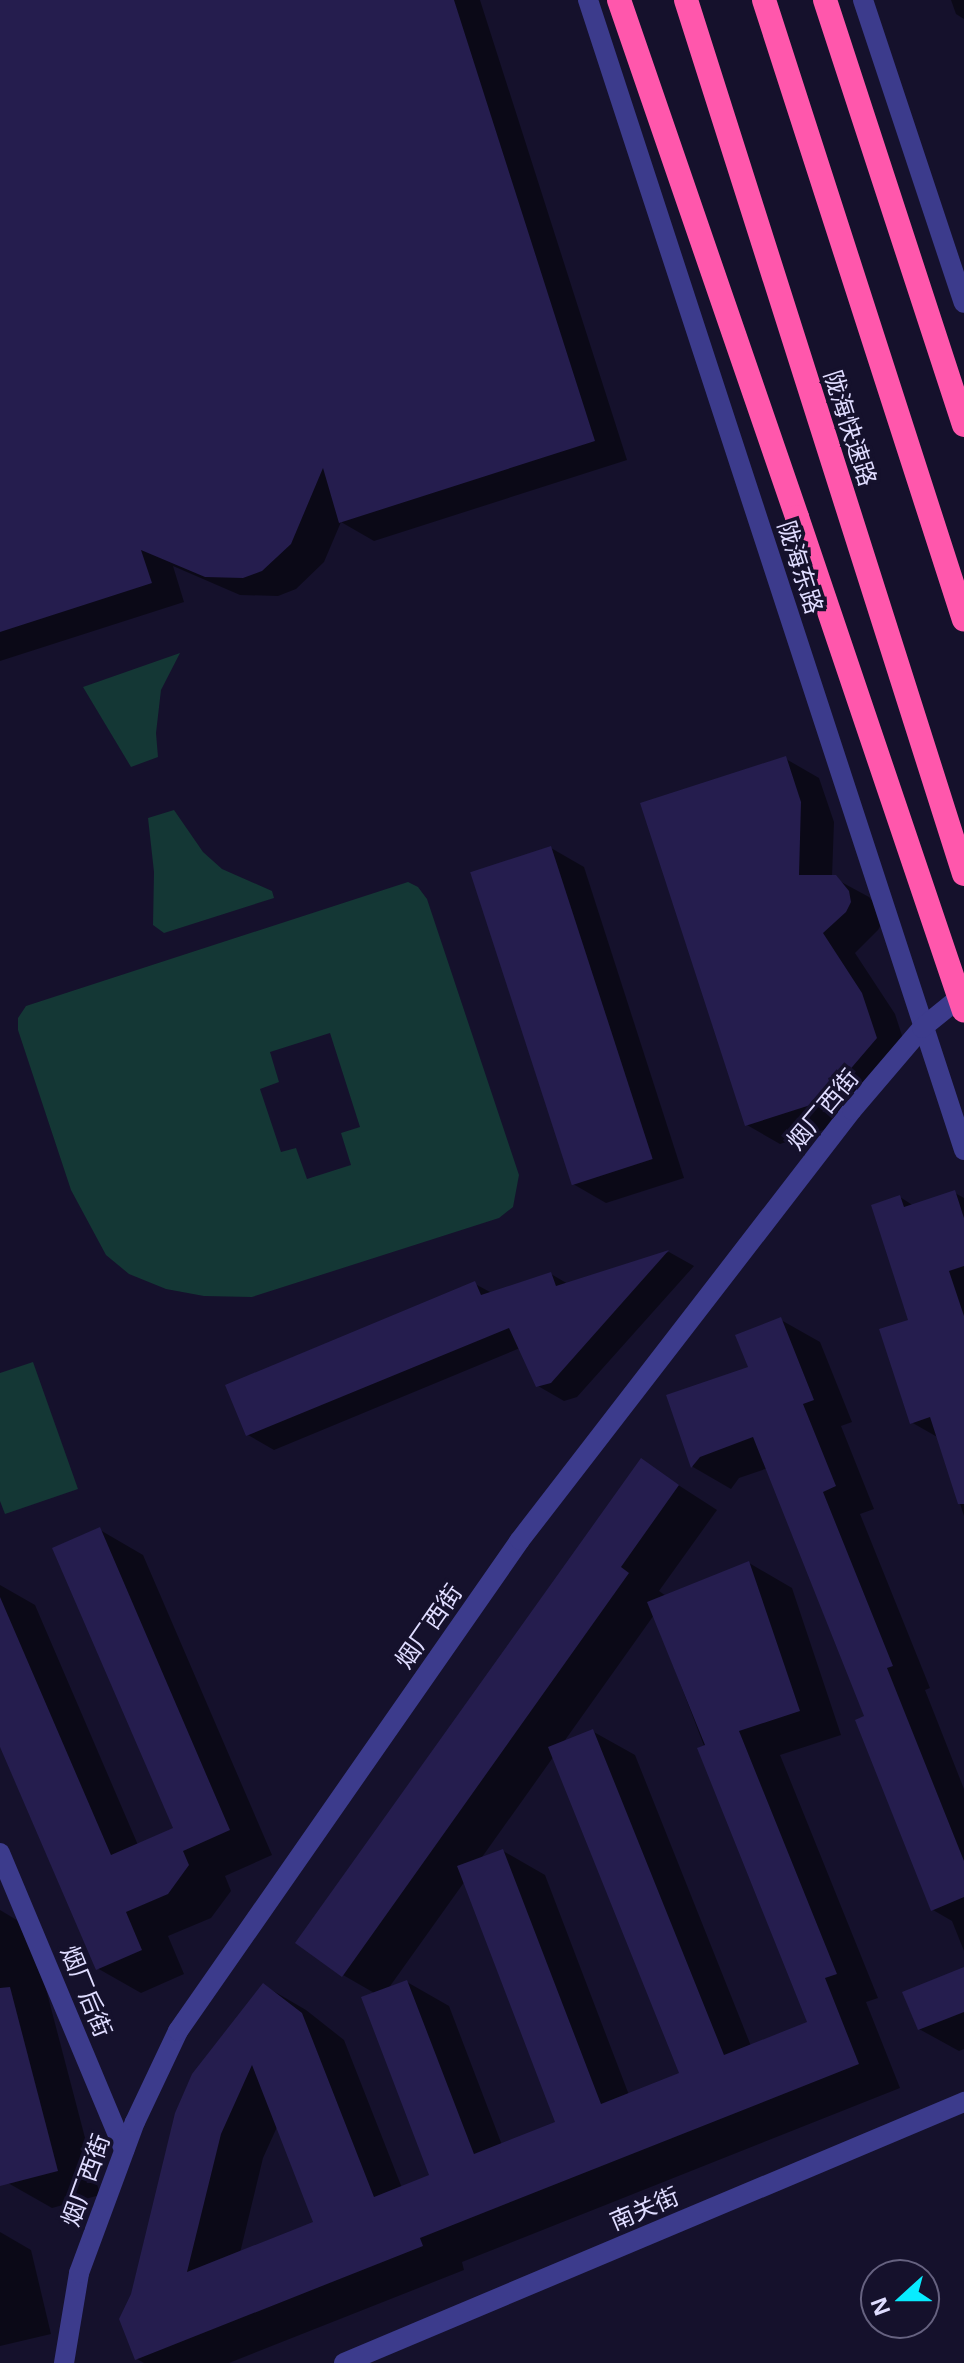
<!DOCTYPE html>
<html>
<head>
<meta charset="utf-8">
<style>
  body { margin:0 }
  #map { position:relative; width:964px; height:2363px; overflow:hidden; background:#15112c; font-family:"Noto Sans","Noto Sans SC",sans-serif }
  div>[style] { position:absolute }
  .green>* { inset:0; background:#143735 }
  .shadow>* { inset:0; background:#0007 }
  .building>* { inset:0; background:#251d4e; transform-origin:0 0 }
  .minor>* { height:20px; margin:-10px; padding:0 10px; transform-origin:10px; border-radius:10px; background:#3c3b8c }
  .highway>* { height:24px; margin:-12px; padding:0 12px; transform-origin:12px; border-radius:12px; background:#ff57ac }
  .highway-bridge>* { height:24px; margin:-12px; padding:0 12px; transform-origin:12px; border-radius:12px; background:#ff57ac }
  span { translate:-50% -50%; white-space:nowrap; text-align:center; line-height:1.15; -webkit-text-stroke:7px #15112c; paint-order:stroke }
  .street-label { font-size:24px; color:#dfdcff }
  .north { position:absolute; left:860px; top:2259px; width:80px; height:80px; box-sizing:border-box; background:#15112c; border:2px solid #666280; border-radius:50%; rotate:249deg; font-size:22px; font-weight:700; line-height:32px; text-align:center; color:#dfdcff }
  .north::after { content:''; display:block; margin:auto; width:28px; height:36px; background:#08ecff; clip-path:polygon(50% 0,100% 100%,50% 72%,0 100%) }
</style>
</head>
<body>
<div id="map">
  <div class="green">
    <div style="clip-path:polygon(180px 653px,161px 690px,156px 733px,158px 757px,131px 767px,83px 687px)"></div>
    <div style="clip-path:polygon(174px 810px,203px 852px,222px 869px,272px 891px,274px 898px,164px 933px,153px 925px,154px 872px,148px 818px)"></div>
    <div style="clip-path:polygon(evenodd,408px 882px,418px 887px,427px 899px,519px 1175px,513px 1207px,499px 1218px,252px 1297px,204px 1296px,166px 1289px,129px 1274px,106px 1255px,71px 1190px,18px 1030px,18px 1018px,26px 1006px,408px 882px,330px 1033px,360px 1127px,341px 1133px,351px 1165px,307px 1179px,296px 1148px,281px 1152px,260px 1089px,279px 1082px,270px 1052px,330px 1033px)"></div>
    <div style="clip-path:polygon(33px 1362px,78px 1489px,5px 1514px,0 1501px,0 1373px)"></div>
  </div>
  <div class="shadow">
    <div style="clip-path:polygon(0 0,480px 0,627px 460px,374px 541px,341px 522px,324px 562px,296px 589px,278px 596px,240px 595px,173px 566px,184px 602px,0 661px)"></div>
    <div style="clip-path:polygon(951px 0,964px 0,964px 19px,956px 14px)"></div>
    <div style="clip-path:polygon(786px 759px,819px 778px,834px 822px,832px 877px,869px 897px,882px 912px,883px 921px,878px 930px,855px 953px,895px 1014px,909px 1057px,857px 1119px,780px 1144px,747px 1125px)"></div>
    <div style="clip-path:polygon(551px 848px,584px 867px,684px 1178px,606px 1203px,573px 1184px)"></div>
    <div style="clip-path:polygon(955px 1193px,964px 1198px,964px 1516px,939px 1438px,911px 1422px,911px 1322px,900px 1197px,914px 1206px)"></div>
    <div style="clip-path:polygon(669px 1252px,694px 1266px,577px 1397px,564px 1401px,538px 1386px,520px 1348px,274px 1450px,248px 1435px,475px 1284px,492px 1293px,551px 1274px,568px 1284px)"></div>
    <div style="clip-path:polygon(781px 1320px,820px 1342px,852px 1422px,841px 1426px,874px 1509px,860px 1514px,930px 1688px,925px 1690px,964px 1789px,964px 1951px,952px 1921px,933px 1910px,867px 1717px,768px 1468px,739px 1478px,731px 1489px,693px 1467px,669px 1396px,751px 1369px)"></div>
    <div style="clip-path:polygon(evenodd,641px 1461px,717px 1510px,659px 1591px,666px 1596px,749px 1563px,792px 1588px,841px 1735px,780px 1755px,878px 1998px,866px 2002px,900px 2088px,462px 2262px,464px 2270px,229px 2363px,144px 2363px,137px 2359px,263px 1985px,306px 2010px,344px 2040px,402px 2188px,432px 2177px,376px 1994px,343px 1975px,641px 1461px,654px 1615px,810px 2023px,751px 2046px,635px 1755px,592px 1731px,563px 1743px,654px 1615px,641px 1461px,554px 1756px,681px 2074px,629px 2095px,545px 1875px,503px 1851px,480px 1860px,554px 1756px,641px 1461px,465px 1881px,558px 2123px,502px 2145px,449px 2006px,407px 1982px,388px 1989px,465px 1881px,641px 1461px,278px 2125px,316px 2223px,240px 2253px,263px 2158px,278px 2125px)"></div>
    <div style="clip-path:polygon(100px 1530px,143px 1555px,272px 1855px,225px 1876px,231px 1891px,211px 1918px,168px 1936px,184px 1974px,141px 1993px,97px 1968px,0 1742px,0 1585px,35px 1605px,138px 1845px,175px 1829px)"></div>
    <div style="clip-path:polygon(0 1910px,30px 1928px,100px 2195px,52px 2208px,8px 2183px,0 2151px)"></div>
    <div style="clip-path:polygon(964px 1969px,964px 2049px,959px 2051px,919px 2029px)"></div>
    <div style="clip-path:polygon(0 2232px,31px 2250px,51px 2334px,0 2346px)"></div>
  </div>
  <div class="building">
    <div style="clip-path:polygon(0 0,454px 0,595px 441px,339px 523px,323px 468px,291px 544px,262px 571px,243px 578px,205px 577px,141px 550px,152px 583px,0 632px)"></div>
    <div style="clip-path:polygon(786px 756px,801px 802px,799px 875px,836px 875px,849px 891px,851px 902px,846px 912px,823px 933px,862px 993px,877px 1038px,823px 1101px,745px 1126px,640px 803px)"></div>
    <div style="left:551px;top:846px;width:329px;height:85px;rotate:72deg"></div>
    <div style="clip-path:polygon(955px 1190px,964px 1218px,964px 1266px,949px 1271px,964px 1316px,964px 1504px,958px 1504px,930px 1417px,910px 1424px,879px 1329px,908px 1320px,871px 1205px,900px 1195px,904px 1207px)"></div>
    <div style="clip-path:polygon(669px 1250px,551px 1383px,536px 1387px,509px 1328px,246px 1436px,225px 1385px,475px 1281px,481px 1295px,551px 1272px,556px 1286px)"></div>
    <div style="clip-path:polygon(781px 1317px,814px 1400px,803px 1404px,836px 1486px,823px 1492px,893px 1666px,887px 1668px,964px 1861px,964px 1897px,931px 1911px,855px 1720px,864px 1716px,753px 1437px,700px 1457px,691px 1468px,666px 1395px,748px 1367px,735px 1335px)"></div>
    <div style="clip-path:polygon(641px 1458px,679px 1485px,621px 1567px,629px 1573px,342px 1977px,295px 1943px)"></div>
    <div style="clip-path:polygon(100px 1527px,230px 1830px,183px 1851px,189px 1865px,168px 1894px,126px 1912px,142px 1950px,96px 1970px,0 1747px,0 1597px,111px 1855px,173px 1828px,52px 1548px)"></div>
    <div style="clip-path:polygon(evenodd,749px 1561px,800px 1711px,739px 1731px,837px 1974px,825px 1978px,859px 2064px,420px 2238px,423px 2246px,135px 2360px,119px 2319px,131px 2294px,175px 2113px,192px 2074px,263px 1983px,302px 2013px,374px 2197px,429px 2175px,361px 1997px,407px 1980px,474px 2154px,555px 2122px,457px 1866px,503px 1849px,601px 2104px,679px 2073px,548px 1747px,593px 1729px,724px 2055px,807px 2022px,697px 1748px,705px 1745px,647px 1602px,749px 1561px,252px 2065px,313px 2222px,187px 2272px,221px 2134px,252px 2065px)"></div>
    <div style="clip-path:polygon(964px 1967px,964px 2012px,918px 2030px,902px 1992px)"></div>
    <div style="clip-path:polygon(10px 1987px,58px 2171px,0 2186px,0 1988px)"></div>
  </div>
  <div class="minor">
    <div style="left:588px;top:0;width:1210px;rotate:71.89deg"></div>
    <div style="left:863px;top:0;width:319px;rotate:71.6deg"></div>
    <div style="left:0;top:1853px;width:322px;rotate:67.3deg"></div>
    <div style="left:64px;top:2363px;width:91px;rotate:-80.5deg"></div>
    <div style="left:79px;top:2273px;width:161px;rotate:-69.7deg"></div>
    <div style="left:135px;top:2122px;width:101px;rotate:-64.7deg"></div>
    <div style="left:178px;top:2031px;width:598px;rotate:-55.14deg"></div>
    <div style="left:520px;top:1540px;width:543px;rotate:-52.33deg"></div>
    <div style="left:852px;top:1110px;width:108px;rotate:-49.5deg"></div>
    <div style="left:922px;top:1028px;width:54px;rotate:-39deg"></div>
    <div style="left:344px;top:2363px;width:673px;rotate:-22.83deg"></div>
  </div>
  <div class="highway">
    <div style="left:619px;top:0;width:547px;rotate:71deg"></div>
    <div style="left:686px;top:0;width:917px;rotate:72.36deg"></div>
    <div style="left:764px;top:0;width:651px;rotate:72.12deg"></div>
    <div style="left:825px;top:0;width:447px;rotate:71.9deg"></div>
  </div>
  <div class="highway-bridge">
    <div style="left:797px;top:517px;width:521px;rotate:71.32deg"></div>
  </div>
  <div class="street-label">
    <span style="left:851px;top:428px;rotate:72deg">陇海快速路</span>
    <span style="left:801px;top:567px;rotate:72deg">陇海东路</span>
    <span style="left:822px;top:1109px;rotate:-50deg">烟厂西街</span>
    <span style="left:428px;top:1626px;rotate:-55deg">烟厂西街</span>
    <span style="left:87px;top:1991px;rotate:68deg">烟厂后街</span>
    <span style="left:85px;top:2180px;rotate:-70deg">烟厂西街</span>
    <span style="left:644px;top:2208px;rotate:-23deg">南关街</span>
  </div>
  <div class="north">N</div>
</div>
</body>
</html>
